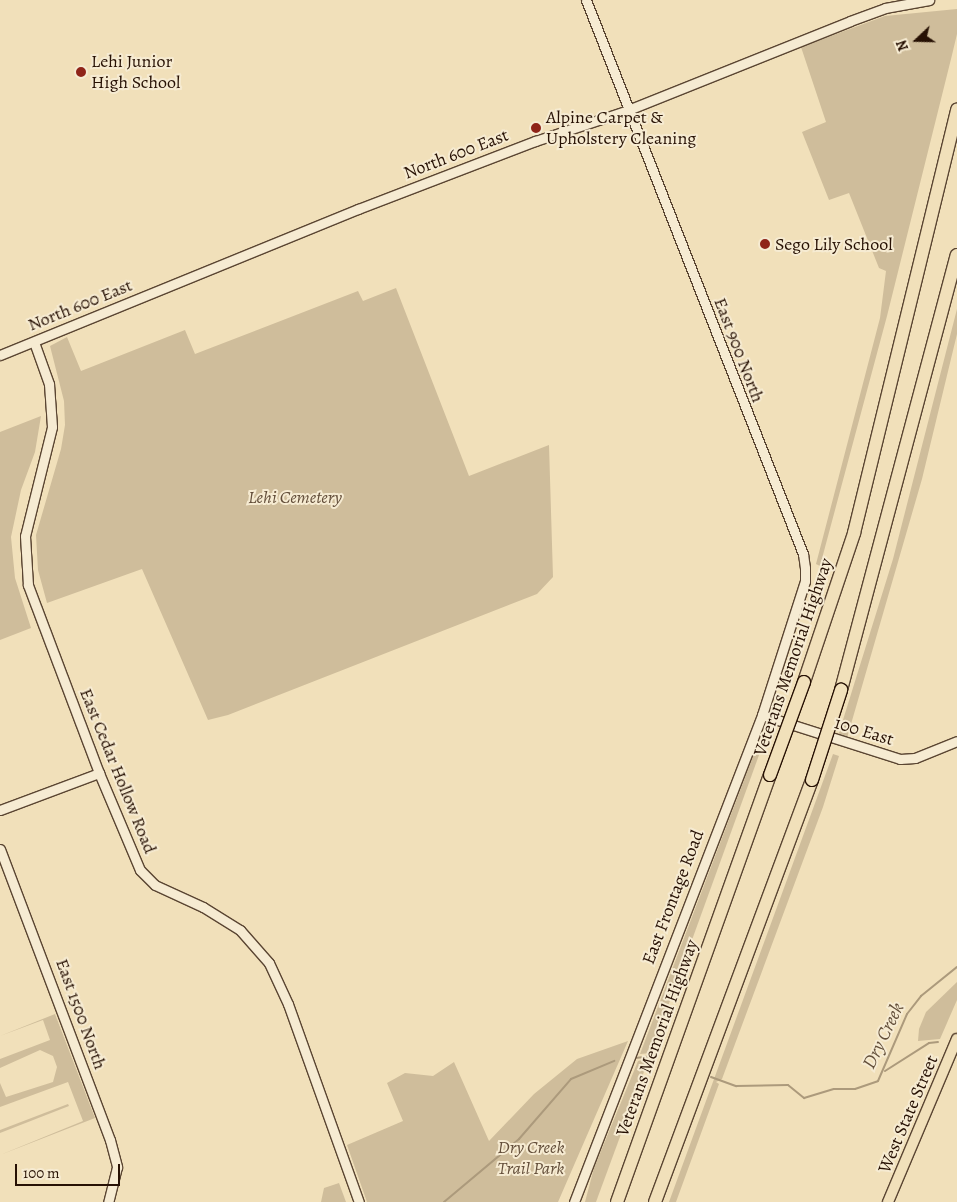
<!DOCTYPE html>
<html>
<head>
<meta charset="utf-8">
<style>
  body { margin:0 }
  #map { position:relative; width:957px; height:1202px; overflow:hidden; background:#f1e0ba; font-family:Alegreya,serif }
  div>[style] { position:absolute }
  .green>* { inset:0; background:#cfbd9b }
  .stream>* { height:2px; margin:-1px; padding:0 1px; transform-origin:1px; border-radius:1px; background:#ac9a7c }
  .roads { filter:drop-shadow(1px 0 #5a4532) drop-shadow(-1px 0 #5a4532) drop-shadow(0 1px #5a4532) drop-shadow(0 -1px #5a4532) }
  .minor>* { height:9px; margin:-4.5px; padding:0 4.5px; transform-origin:4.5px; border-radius:4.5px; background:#f6ebd2 }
  .major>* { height:10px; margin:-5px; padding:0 5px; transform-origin:5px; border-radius:5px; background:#f1e0ba }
  .highway>* { height:12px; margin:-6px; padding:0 6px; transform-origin:6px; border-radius:6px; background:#f1e0ba }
  .bridges { filter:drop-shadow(1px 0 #271104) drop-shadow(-1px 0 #271104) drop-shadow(0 1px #271104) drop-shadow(0 -1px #271104) }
  .highway-bridge>* { height:12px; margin:-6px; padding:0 6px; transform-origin:6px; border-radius:6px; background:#f1e0ba }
  .dots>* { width:14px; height:14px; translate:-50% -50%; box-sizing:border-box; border:2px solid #f6ebd2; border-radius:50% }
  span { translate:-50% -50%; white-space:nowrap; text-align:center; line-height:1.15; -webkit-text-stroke:4px #f6ebd2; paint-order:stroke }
  .poi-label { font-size:18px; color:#271104 }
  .left { translate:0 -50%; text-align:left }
  .street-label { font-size:18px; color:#271104 }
  .park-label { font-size:18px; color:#624d39; font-style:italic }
  .water-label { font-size:19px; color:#634f3a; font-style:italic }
  .north { position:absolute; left:892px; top:15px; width:50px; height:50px; -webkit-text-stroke:4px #f6ebd2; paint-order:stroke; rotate:249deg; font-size:14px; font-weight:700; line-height:20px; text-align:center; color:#271104 }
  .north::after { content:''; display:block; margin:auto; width:18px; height:22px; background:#271104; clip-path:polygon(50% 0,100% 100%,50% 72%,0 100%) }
  .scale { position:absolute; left:15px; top:1164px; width:105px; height:22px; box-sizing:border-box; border:2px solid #271104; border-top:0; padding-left:6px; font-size:15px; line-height:18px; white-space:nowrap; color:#271104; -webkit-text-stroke:4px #f6ebd2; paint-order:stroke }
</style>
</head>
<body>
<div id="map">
  <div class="green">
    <div style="clip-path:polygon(957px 9px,957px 34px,952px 55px,887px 316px,820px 566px,816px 564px,880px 318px,886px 271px,879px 268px,849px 193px,829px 200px,802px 132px,826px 122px,801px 47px,885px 16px)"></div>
    <div style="clip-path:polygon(396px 288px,469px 476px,549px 445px,553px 577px,537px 594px,228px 715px,208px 720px,142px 569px,47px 603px,38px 570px,36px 535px,61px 449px,65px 425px,64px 401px,50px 346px,67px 337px,81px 371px,185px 330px,195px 354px,358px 291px,363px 301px)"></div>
    <div style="clip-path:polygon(957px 309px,957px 334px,922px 479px,847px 738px,838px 736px,893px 559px)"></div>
    <div style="clip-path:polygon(41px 416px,35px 452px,21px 490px,11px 537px,15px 578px,31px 628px,0 640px,0 432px)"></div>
    <div style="clip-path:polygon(767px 733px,651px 1053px,640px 1054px,760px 738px)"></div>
    <div style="clip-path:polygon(833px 754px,839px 756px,823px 807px,722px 1079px,716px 1082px,719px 1084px,676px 1202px,669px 1202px)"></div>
    <div style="clip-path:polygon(957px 982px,957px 1000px,940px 1039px,918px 1041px,919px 1029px,926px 1012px)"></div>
    <div style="clip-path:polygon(55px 1014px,95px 1118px,0 1155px,83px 1121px,68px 1082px,0 1107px,0 1083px,6px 1097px,53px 1082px,57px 1067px,53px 1056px,40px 1050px,0 1068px,0 1059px,50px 1040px,43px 1020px,0 1036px)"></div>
    <div style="clip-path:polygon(628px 1041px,558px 1202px,367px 1202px,347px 1145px,403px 1121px,387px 1083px,405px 1073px,433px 1076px,454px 1062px,489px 1141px,534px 1094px,577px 1059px)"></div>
    <div style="clip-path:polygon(649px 1058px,596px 1202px,585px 1202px,594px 1168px,638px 1061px)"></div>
    <div style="clip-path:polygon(68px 1104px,69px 1106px,0 1133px,0 1130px)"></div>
    <div style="clip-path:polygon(339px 1183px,346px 1202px,321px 1202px,324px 1188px)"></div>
  </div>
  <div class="stream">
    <div style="left:635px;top:1058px;width:19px;rotate:-6deg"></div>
    <div style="left:885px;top:1071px;width:52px;rotate:-32.5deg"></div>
    <div style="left:929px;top:1043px;width:9px;rotate:-6deg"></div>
    <div style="left:711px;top:1077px;width:27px;rotate:20deg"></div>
    <div style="left:736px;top:1086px;width:52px;rotate:-1.1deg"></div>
    <div style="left:788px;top:1085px;width:21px;rotate:39deg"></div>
    <div style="left:804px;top:1098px;width:31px;rotate:-17deg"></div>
    <div style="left:834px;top:1089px;width:21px"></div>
    <div style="left:855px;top:1089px;width:24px;rotate:-19deg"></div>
    <div style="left:878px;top:1081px;width:73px;rotate:-66.6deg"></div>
    <div style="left:907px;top:1014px;width:23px;rotate:-52deg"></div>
    <div style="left:921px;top:996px;width:46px;rotate:-38.9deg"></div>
    <div style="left:444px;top:1202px;width:98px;rotate:-40deg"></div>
    <div style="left:519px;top:1139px;width:79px;rotate:-49.1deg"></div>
    <div style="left:571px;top:1079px;width:47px;rotate:-22.7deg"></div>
  </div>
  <div class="roads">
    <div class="minor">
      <div style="left:34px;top:342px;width:45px;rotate:70.3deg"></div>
      <div style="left:49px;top:384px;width:43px;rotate:86deg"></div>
      <div style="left:52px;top:427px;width:112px;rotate:103.9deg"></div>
      <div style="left:25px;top:536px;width:49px;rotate:86.5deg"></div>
      <div style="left:28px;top:585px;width:201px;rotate:69.3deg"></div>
      <div style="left:99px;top:773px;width:105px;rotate:67.1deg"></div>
      <div style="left:140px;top:870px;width:21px;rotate:45deg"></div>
      <div style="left:155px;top:885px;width:53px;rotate:24.6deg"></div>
      <div style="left:203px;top:907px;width:44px;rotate:31.9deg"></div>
      <div style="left:240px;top:930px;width:44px;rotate:48.7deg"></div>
      <div style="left:269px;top:963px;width:45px;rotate:65.1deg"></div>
      <div style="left:288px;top:1004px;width:210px;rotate:70.3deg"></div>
      <div style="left:0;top:355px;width:387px;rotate:-22.2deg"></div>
      <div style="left:358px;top:209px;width:190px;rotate:-21deg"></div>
      <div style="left:535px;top:141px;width:98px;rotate:-18.4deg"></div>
      <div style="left:628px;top:110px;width:239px;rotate:-21.8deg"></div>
      <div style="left:850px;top:21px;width:37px;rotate:-20deg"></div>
      <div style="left:885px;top:8px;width:45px;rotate:-10.3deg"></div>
      <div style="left:762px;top:715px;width:145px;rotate:17.7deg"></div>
      <div style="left:900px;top:759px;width:15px;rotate:-4deg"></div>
      <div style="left:915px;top:758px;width:45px;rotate:-22deg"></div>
      <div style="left:0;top:810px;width:106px;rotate:-20.5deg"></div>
      <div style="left:0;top:849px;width:311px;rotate:69.3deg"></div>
      <div style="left:110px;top:1140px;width:28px;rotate:75deg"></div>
      <div style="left:117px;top:1167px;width:36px;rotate:104deg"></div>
      <div style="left:574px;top:1202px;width:522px;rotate:-68.89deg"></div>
      <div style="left:762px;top:715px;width:141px;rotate:-72.2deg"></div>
      <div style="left:805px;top:581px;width:13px;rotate:-90deg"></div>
      <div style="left:805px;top:568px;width:14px;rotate:-98deg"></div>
      <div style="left:803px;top:554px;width:595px;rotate:-111.39deg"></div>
    </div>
    <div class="major">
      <div style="left:888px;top:1202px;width:177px;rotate:-67.1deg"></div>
    </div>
    <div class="highway">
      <div style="left:804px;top:682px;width:157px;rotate:-71.4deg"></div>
      <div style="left:854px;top:533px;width:436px;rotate:-76.3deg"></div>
      <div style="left:841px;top:690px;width:450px;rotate:-75.1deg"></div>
      <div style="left:617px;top:1202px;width:454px;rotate:-70.3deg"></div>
      <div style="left:655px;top:1202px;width:450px;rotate:-69.6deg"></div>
    </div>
  </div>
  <div class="bridges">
    <div class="highway-bridge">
      <div style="left:770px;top:775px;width:99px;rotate:-69.9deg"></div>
      <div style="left:812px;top:780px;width:95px;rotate:-72.1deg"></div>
    </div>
  </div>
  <div class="dots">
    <div style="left:81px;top:72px;background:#8f2418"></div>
    <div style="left:536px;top:128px;background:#8f2418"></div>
    <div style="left:765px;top:244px;background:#8f2418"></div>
  </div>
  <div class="poi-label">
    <span class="left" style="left:91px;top:72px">Lehi Junior<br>High School</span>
    <span class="left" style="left:546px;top:128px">Alpine Carpet &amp;<br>Upholstery Cleaning</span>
    <span class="left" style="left:775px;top:244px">Sego Lily School</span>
  </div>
  <div class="street-label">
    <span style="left:456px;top:154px;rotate:-21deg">North 600 East</span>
    <span style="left:80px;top:305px;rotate:-22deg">North 600 East</span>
    <span style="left:739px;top:350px;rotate:69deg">East 900 North</span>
    <span style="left:793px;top:657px;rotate:-71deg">Veterans Memorial Highway</span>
    <span style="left:864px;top:731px;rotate:17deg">100 East</span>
    <span style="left:118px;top:771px;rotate:68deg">East Cedar Hollow Road</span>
    <span style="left:673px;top:897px;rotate:-69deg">East Frontage Road</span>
    <span style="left:81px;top:1014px;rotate:70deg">East 1500 North</span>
    <span style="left:657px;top:1038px;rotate:-70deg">Veterans Memorial Highway</span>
    <span style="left:908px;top:1114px;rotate:-67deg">West State Street</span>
  </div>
  <div class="park-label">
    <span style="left:295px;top:497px">Lehi Cemetery</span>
    <span style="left:531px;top:1158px">Dry Creek<br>Trail Park</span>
  </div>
  <div class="water-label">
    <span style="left:884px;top:1036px;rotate:-64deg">Dry Creek</span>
  </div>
  <div class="north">N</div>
  <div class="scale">100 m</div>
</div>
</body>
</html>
